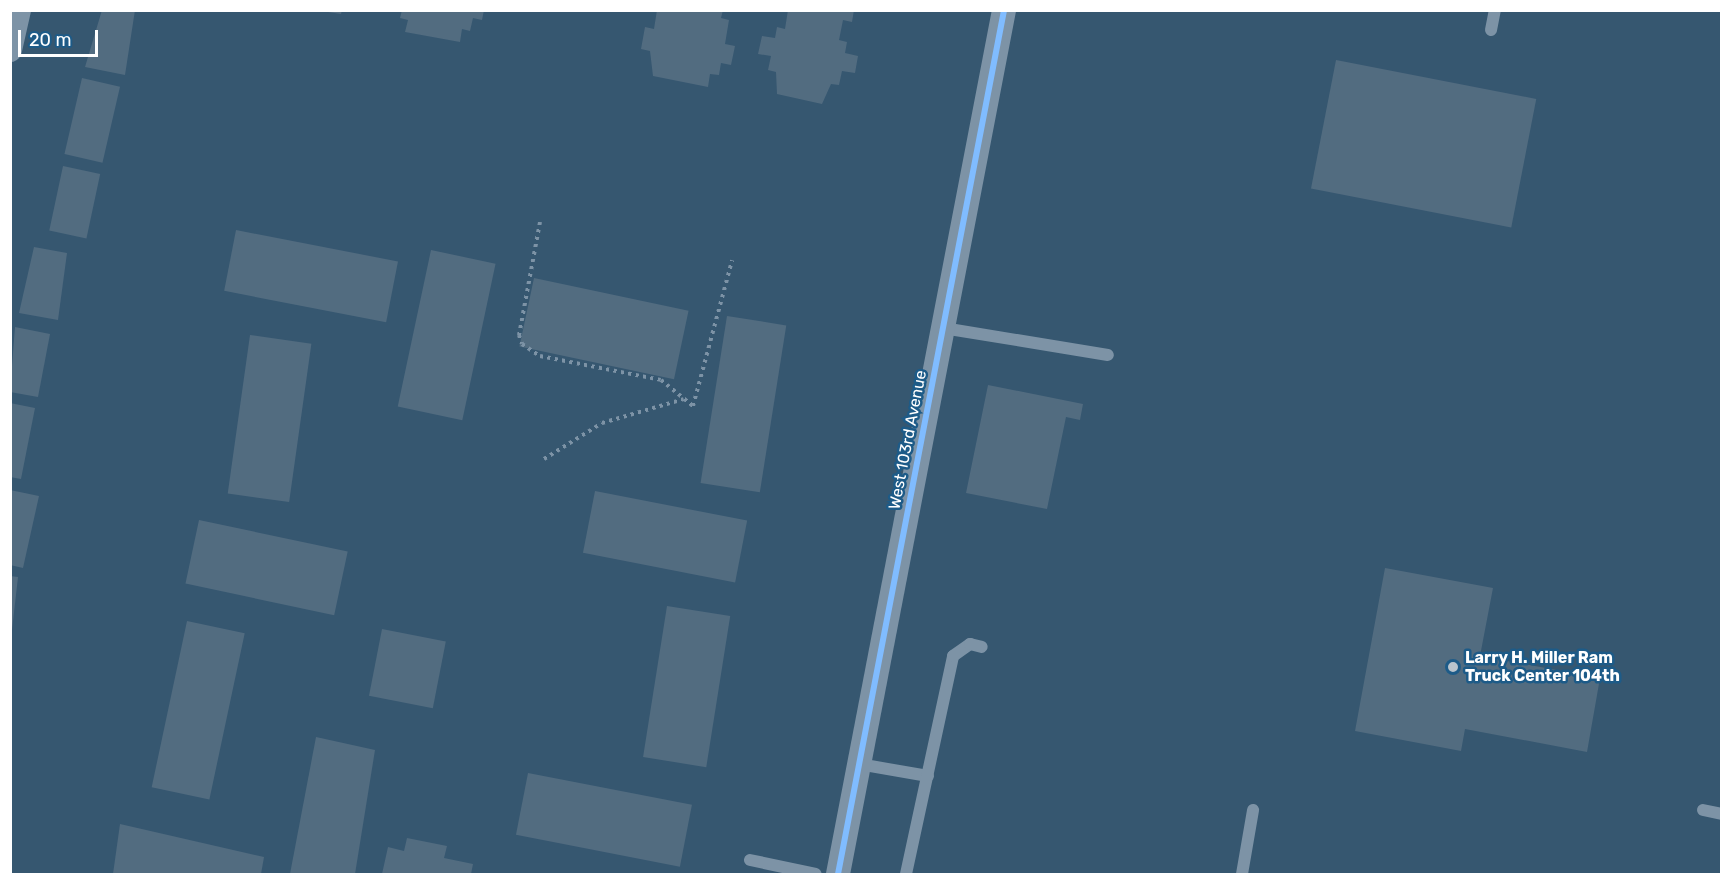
<!DOCTYPE html>
<html>
<head>
<meta charset="utf-8">
<style>
  body { margin:0 }
  #map { position:relative; width:1732px; height:885px; overflow:hidden; background:#365770; font-family:Rubik,sans-serif }
  div>[style] { position:absolute }
  .building>* { inset:0; background:#526c80; transform-origin:0 0 }
  .path>* { height:4px; margin-top:-2px; transform-origin:0; background:repeating-linear-gradient(90deg,#7d93a6 0 3px,transparent 0 7.5px) }
  .lane>* { height:12px; margin:-6px; padding:0 6px; transform-origin:6px; border-radius:6px; background:#7d93a6 }
  .street>* { height:24px; margin:-12px; padding:0 12px; transform-origin:12px; border-radius:12px; background:#7d93a6 }
  .cycleway>* { height:6px; margin:-3px; padding:0 3px; transform-origin:3px; border-radius:3px; background:#80bcff }
  .dots>* { width:16px; height:16px; translate:-50% -50%; box-sizing:border-box; border:3px solid #1d5b88; border-radius:50% }
  span { translate:-50% -50%; white-space:nowrap; text-align:center; line-height:1.15; -webkit-text-stroke:5px #1d5b88; paint-order:stroke }
  .street-label { font-size:16px; color:#fff }
  .poi-label { font-size:16px; color:#fff; font-weight:700 }
  .left { translate:0 -50%; text-align:left }
  .frame { position:absolute; inset:0; border:12px solid #fff; pointer-events:none }
  .scale { position:absolute; left:18px; top:30px; width:80px; height:27px; box-sizing:border-box; border:3px solid #fff; border-top:0; padding-left:8px; font-size:18px; line-height:21px; white-space:nowrap; color:#fff; -webkit-text-stroke:4px #1d5b88; paint-order:stroke }
</style>
</head>
<body>
<div id="map">
  <div class="building">
    <div style="clip-path:polygon(102px 10px,135px 10px,125px 75px,85px 67px)"></div>
    <div style="clip-path:polygon(315px 10px,342px 10px,341px 14px)"></div>
    <div style="clip-path:polygon(402px 10px,484px 10px,482px 20px,473px 18px,470px 31px,462px 29px,460px 42px,405px 32px,408px 20px,400px 18px)"></div>
    <div style="clip-path:polygon(657px 10px,723px 10px,721px 18px,729px 20px,725px 44px,735px 46px,731px 65px,721px 63px,719px 75px,710px 74px,708px 87px,653px 76px,650px 51px,641px 49px,645px 27px,654px 29px)"></div>
    <div style="clip-path:polygon(788px 10px,854px 10px,852px 22px,843px 20px,839px 40px,847px 42px,845px 53px,858px 56px,855px 73px,842px 71px,839px 85px,831px 84px,822px 104px,777px 94px,776px 72px,768px 70px,771px 56px,758px 54px,762px 36px,775px 38px,777px 27px,785px 29px)"></div>
    <div style="left:1336px;top:60px;width:204px;height:131px;rotate:11deg"></div>
    <div style="left:82px;top:78px;width:39px;height:78px;rotate:13deg"></div>
    <div style="left:63px;top:166px;width:38px;height:66px;rotate:12deg"></div>
    <div style="left:236px;top:230px;width:165px;height:62px;rotate:11deg"></div>
    <div style="clip-path:polygon(34px 247px,67px 253px,58px 320px,19px 313px)"></div>
    <div style="left:431px;top:250px;width:66px;height:160px;rotate:12deg"></div>
    <div style="left:534px;top:278px;width:158px;height:70px;rotate:12deg"></div>
    <div style="left:727px;top:316px;width:60px;height:169px;rotate:9deg"></div>
    <div style="clip-path:polygon(15px 327px,50px 334px,38px 397px,10px 392px)"></div>
    <div style="left:250px;top:335px;width:62px;height:160px;rotate:8deg"></div>
    <div style="clip-path:polygon(988px 385px,1083px 404px,1080px 420px,1066px 417px,1047px 509px,966px 493px)"></div>
    <div style="clip-path:polygon(10px 403px,35px 408px,21px 479px,10px 477px)"></div>
    <div style="clip-path:polygon(10px 490px,39px 496px,23px 568px,10px 565px)"></div>
    <div style="left:595px;top:491px;width:155px;height:63px;rotate:11deg"></div>
    <div style="left:199px;top:520px;width:152px;height:65px;rotate:12deg"></div>
    <div style="clip-path:polygon(1385px 568px,1493px 588px,1480px 656px,1600px 678px,1587px 752px,1465px 729px,1461px 751px,1355px 731px)"></div>
    <div style="clip-path:polygon(10px 576px,18px 577px,12px 630px,10px 630px)"></div>
    <div style="left:667px;top:606px;width:64px;height:153px;rotate:9deg"></div>
    <div style="left:187px;top:621px;width:59px;height:170px;rotate:12deg"></div>
    <div style="left:382px;top:629px;width:65px;height:68px;rotate:11deg"></div>
    <div style="clip-path:polygon(316px 737px,375px 750px,355px 874px,290px 874px)"></div>
    <div style="left:528px;top:773px;width:167px;height:63px;rotate:11deg"></div>
    <div style="clip-path:polygon(120px 824px,264px 857px,261px 874px,113px 874px)"></div>
    <div style="clip-path:polygon(407px 838px,447px 846px,444px 858px,473px 864px,471px 874px,382px 874px,388px 847px,404px 851px)"></div>
  </div>
  <div class="path">
    <div style="left:540px;top:222px;width:115px;rotate:100.5deg"></div>
    <div style="left:519px;top:335px;width:9px;rotate:72deg"></div>
    <div style="left:522px;top:344px;width:22px;rotate:34deg"></div>
    <div style="left:540px;top:356px;width:123px;rotate:11.2deg"></div>
    <div style="left:661px;top:380px;width:41px;rotate:39.1deg"></div>
    <div style="left:693px;top:406px;width:151px;rotate:-75deg"></div>
    <div style="left:544px;top:459px;width:68px;rotate:-31.8deg"></div>
    <div style="left:602px;top:423px;width:85px;rotate:-16.3deg"></div>
  </div>
  <div class="lane">
    <div style="left:1491px;top:30px;width:20px;rotate:-79deg"></div>
    <div style="left:943px;top:328px;width:167px;rotate:9.3deg"></div>
    <div style="left:859px;top:764px;width:70px;rotate:9.9deg"></div>
    <div style="left:1703px;top:810px;width:19px;rotate:12deg"></div>
    <div style="left:750px;top:860px;width:67px;rotate:12deg"></div>
    <div style="left:906px;top:874px;width:223px;rotate:-77.8deg"></div>
    <div style="left:953px;top:656px;width:21px;rotate:-35deg"></div>
    <div style="left:970px;top:644px;width:12px;rotate:14deg"></div>
    <div style="left:1242px;top:874px;width:65px;rotate:-80.2deg"></div>
  </div>
  <div class="street">
    <div style="left:10px;top:50px;width:41px;rotate:-77.3deg"></div>
    <div style="left:838px;top:874px;width:880px;rotate:-79.12deg"></div>
  </div>
  <div class="cycleway">
    <div style="left:838px;top:874px;width:880px;rotate:-79.12deg"></div>
  </div>
  <div class="dots">
    <div style="left:1453px;top:667px;background:#b9c4cd"></div>
  </div>
  <div class="street-label">
    <span style="left:908px;top:440px;rotate:-79deg">West 103rd Avenue</span>
  </div>
  <div class="poi-label">
    <span class="left" style="left:1465px;top:667px">Larry H. Miller Ram<br>Truck Center 104th</span>
  </div>
  <div class="frame"></div>
  <div class="scale">20 m</div>
</div>
</body>
</html>
